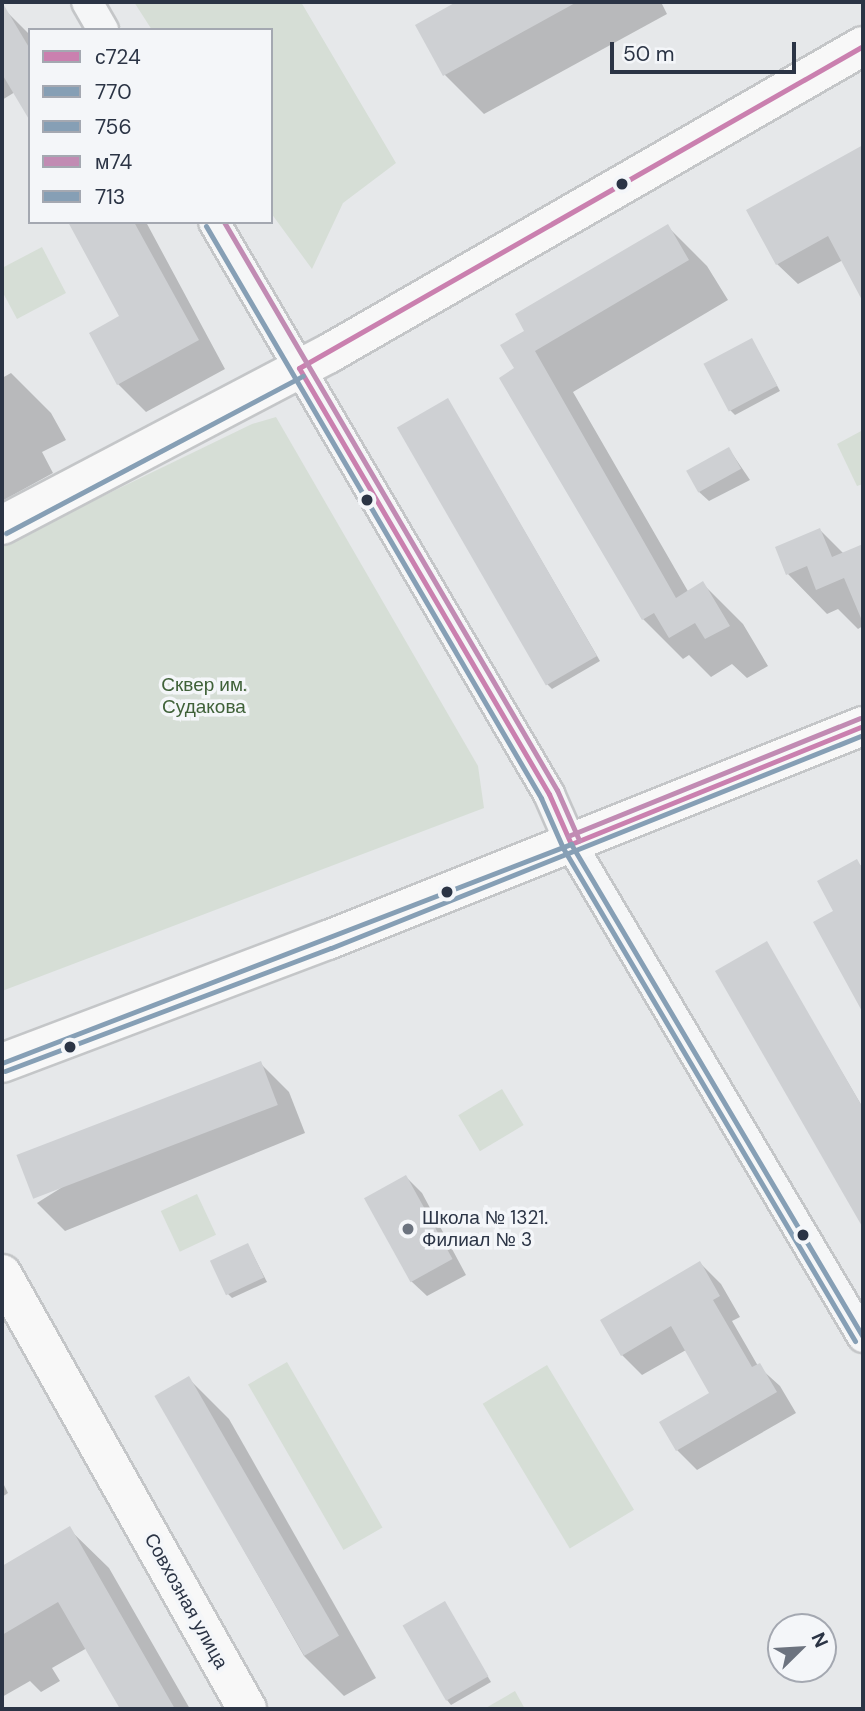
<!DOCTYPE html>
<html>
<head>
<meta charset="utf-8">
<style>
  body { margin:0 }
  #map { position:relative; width:865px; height:1711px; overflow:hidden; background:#e6e8ea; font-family:"DM Sans",sans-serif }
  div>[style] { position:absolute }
  .green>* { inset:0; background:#d6ded6; transform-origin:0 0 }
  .shadow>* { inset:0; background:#0003 }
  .building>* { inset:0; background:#ced0d3; transform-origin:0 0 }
  .roads { filter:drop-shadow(2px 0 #c4c6c8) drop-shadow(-2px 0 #c4c6c8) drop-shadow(0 2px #c4c6c8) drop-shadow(0 -2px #c4c6c8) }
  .street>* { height:30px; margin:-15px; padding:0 15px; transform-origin:15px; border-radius:15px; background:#f5f6f7 }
  .secondary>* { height:38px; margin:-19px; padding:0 19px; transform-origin:19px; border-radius:19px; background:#f8f8f8 }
  .bus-1>* { height:5px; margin:-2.5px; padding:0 2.5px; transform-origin:2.5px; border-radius:2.5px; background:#ca80af }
  .bus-2>* { height:5px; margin:-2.5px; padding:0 2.5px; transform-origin:2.5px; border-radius:2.5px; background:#869fb5 }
  .bus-3>* { height:5px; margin:-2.5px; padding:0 2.5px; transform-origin:2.5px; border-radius:2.5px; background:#869fb5 }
  .bus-4>* { height:5px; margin:-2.5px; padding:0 2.5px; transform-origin:2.5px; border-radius:2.5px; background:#c18bb3 }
  .bus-5>* { height:5px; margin:-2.5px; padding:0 2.5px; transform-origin:2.5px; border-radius:2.5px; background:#869fb5 }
  .dots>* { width:19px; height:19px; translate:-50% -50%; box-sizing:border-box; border:4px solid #f4f6f9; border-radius:50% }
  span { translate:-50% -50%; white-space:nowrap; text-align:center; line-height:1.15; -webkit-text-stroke:7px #f4f6f9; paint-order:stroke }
  .park-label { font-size:19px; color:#3f6138 }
  .poi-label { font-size:19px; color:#2b3445 }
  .left { translate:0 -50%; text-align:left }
  .street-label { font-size:19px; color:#2b3445 }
  .frame { position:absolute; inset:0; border:4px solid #2b3445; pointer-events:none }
  .legend { position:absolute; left:28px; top:28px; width:245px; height:196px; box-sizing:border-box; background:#f4f6f9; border:2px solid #a4a8b1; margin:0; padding:9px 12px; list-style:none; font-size:21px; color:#2b3445 }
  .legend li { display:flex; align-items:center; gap:14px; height:35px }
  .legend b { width:35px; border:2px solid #a4a8b1 }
  .north { position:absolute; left:767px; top:1613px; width:70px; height:70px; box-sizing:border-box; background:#f4f6f9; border:2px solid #a4a8b1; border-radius:50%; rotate:66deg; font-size:19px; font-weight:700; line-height:28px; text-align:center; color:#2b3445 }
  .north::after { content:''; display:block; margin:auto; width:24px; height:32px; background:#6c737f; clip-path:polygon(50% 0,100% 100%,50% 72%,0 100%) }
  .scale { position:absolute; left:610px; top:42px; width:186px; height:32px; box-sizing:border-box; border:4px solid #2b3445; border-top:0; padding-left:9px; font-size:21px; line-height:24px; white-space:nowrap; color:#2b3445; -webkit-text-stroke:5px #f4f6f9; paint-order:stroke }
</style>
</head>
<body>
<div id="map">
  <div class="green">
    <div style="clip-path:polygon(134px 2px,301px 2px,396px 163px,343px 203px,312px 269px,271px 213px,271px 30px,152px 30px)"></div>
    <div style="clip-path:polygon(42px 247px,66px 293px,17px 319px,2px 291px,2px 268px)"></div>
    <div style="clip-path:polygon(276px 417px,478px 766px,484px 808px,2px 991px,2px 545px,252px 424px)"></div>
    <div style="clip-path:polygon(863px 430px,863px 484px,857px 486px,837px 444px)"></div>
    <div style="left:502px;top:1089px;width:42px;height:51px;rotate:59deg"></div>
    <div style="left:197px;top:1194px;width:45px;height:40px;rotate:65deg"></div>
    <div style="left:287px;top:1362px;width:191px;height:45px;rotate:60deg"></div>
    <div style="left:547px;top:1365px;width:169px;height:75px;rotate:59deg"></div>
    <div style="clip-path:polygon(515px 1691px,525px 1709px,484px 1709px)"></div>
  </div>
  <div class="shadow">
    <div style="clip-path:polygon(460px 2px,661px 2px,667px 14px,484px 114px,445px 75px,417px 25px)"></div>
    <div style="clip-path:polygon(6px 11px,30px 35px,30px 117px,15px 92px,2px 100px,2px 13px)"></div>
    <div style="clip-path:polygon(863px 147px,863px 298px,843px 260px,798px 284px,777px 264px,749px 211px)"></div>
    <div style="clip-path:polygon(70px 222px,146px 222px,225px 369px,146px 412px,118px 384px,122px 317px)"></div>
    <div style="clip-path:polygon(668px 227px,707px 266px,728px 300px,573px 392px,689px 593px,703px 584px,743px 624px,768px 666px,747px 678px,732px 664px,711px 677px,689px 655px,683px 659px,643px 619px,516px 369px,526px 332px)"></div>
    <div style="clip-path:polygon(752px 340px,780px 391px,735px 415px,730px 410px)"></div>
    <div style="clip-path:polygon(11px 373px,51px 413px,66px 440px,42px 452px,53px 473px,2px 501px,2px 378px)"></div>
    <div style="clip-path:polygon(448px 400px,600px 661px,552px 689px,547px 684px)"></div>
    <div style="clip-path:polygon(729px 449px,750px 480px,709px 501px,698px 491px)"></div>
    <div style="clip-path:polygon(820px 530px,844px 554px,863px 546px,863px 626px,858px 629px,838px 609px,827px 614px,788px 574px)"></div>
    <div style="clip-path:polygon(857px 862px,863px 868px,863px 1010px,816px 923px,836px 911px)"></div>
    <div style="clip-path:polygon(766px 943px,863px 1108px,863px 1225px,717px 971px)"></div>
    <div style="clip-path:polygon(260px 1063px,289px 1092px,305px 1133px,65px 1231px,37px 1203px)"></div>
    <div style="clip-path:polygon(406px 1177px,422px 1193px,466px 1275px,427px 1296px,411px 1281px)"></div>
    <div style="clip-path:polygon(248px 1245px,267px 1282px,232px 1298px,227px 1293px)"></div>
    <div style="clip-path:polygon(700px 1263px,721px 1284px,740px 1317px,732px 1321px,758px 1366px,780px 1386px,796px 1413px,697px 1470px,677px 1450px,711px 1393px,686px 1350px,642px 1375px,622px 1355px)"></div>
    <div style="clip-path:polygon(189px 1379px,229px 1419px,376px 1678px,344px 1696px,304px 1656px,157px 1397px)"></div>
    <div style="clip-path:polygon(2px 1481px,8px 1493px,2px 1497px)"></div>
    <div style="clip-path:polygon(69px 1529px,109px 1568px,190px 1709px,122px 1709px,87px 1648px,52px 1668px,60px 1681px,41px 1692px,30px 1681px,2px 1697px,2px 1567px)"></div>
    <div style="clip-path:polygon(445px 1604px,491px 1682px,451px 1705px,447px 1700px)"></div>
  </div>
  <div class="building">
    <div style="clip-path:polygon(2px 2px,30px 49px,30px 121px,2px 74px)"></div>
    <div style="clip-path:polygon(456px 2px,577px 2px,443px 76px,415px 25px)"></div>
    <div style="clip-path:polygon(863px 145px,863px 302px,828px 236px,776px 265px,746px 210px)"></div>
    <div style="clip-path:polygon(68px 222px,134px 222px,199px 340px,117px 385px,89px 333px,119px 316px)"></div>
    <div style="clip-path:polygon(668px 224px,689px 260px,535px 351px,676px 598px,703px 581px,730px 626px,705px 639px,695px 623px,669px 638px,654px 613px,642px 620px,499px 378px,514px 368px,500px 345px,524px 331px,515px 314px)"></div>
    <div style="left:752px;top:338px;width:54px;height:55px;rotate:62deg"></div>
    <div style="left:448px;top:398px;width:298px;height:59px;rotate:60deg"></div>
    <div style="left:729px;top:447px;width:25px;height:49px;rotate:61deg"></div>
    <div style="clip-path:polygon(820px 528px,832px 557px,863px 544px,863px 623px,844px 578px,816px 590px,807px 566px,786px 575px,775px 547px)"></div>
    <div style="clip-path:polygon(857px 859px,863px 870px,863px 1013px,813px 922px,833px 911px,817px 881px)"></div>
    <div style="clip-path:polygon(767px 941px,863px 1108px,863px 1228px,715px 971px)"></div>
    <div style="left:261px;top:1061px;width:47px;height:262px;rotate:69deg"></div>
    <div style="left:406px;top:1175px;width:96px;height:48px;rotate:61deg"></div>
    <div style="left:248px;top:1243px;width:38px;height:42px;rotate:65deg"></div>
    <div style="clip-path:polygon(700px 1261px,720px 1296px,713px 1300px,752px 1367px,760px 1363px,777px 1392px,676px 1451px,659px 1422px,709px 1393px,671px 1326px,621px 1356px,600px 1320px)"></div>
    <div style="left:189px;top:1376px;width:300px;height:40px;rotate:60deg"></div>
    <div style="clip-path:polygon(70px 1526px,175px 1709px,120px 1709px,58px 1602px,2px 1635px,2px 1566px)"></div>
    <div style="left:445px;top:1601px;width:87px;height:49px;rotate:60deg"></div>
  </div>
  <div class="roads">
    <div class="street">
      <div style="left:87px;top:2px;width:32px;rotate:60deg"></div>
      <div style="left:214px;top:222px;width:663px;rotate:59.64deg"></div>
      <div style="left:549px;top:794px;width:55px;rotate:66.3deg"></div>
      <div style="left:571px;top:844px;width:573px;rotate:59.36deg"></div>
    </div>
    <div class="secondary">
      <div style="left:2px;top:525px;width:368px;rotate:-27.7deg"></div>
      <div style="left:328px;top:354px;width:617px;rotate:-29.93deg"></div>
      <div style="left:2px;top:1063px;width:348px;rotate:-20.7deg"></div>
      <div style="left:328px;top:940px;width:576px;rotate:-21.8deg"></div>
      <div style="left:2px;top:1274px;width:499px;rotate:60.6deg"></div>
    </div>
  </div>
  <div class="bus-1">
    <div style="left:299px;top:368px;width:649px;rotate:-29.72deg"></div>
    <div style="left:299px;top:368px;width:494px;rotate:59.6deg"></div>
    <div style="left:549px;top:794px;width:55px;rotate:66.3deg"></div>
    <div style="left:571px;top:844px;width:315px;rotate:-22deg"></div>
  </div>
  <div class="bus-2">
    <div style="left:206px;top:226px;width:663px;rotate:59.64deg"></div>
    <div style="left:541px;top:798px;width:55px;rotate:66.3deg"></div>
    <div style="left:563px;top:848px;width:573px;rotate:59.36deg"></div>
    <div style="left:6px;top:533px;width:336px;rotate:-27.9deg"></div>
  </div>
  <div class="bus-3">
    <div style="left:571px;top:844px;width:573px;rotate:59.36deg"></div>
    <div style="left:2px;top:1063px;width:610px;rotate:-21.05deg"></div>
  </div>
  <div class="bus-4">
    <div style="left:224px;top:222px;width:658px;rotate:59.62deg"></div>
    <div style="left:557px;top:790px;width:55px;rotate:66.3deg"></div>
    <div style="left:568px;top:836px;width:315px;rotate:-22deg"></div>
  </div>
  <div class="bus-5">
    <div style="left:5px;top:1071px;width:348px;rotate:-20.7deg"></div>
    <div style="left:331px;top:948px;width:573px;rotate:-21.82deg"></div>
  </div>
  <div class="dots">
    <div style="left:622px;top:184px;background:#2b3445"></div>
    <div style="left:367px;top:500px;background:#2b3445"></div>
    <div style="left:447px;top:892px;background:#2b3445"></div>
    <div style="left:70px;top:1047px;background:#2b3445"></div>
    <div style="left:408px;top:1229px;background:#6c737f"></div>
    <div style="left:803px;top:1235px;background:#2b3445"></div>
  </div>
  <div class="park-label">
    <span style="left:204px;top:696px">Сквер им.<br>Судакова</span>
  </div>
  <div class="poi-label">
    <span class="left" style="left:422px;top:1229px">Школа № 1321.<br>Филиал № 3</span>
  </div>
  <div class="street-label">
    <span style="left:186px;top:1601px;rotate:61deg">Совхозная улица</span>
  </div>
  <div class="frame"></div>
  <ul class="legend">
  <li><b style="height:9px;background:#ca80af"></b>с724</li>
  <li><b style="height:9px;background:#869fb5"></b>770</li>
  <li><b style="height:9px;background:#869fb5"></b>756</li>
  <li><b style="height:9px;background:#c18bb3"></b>м74</li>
  <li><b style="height:9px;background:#869fb5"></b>713</li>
  </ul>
  <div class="north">N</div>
  <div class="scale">50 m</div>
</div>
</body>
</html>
